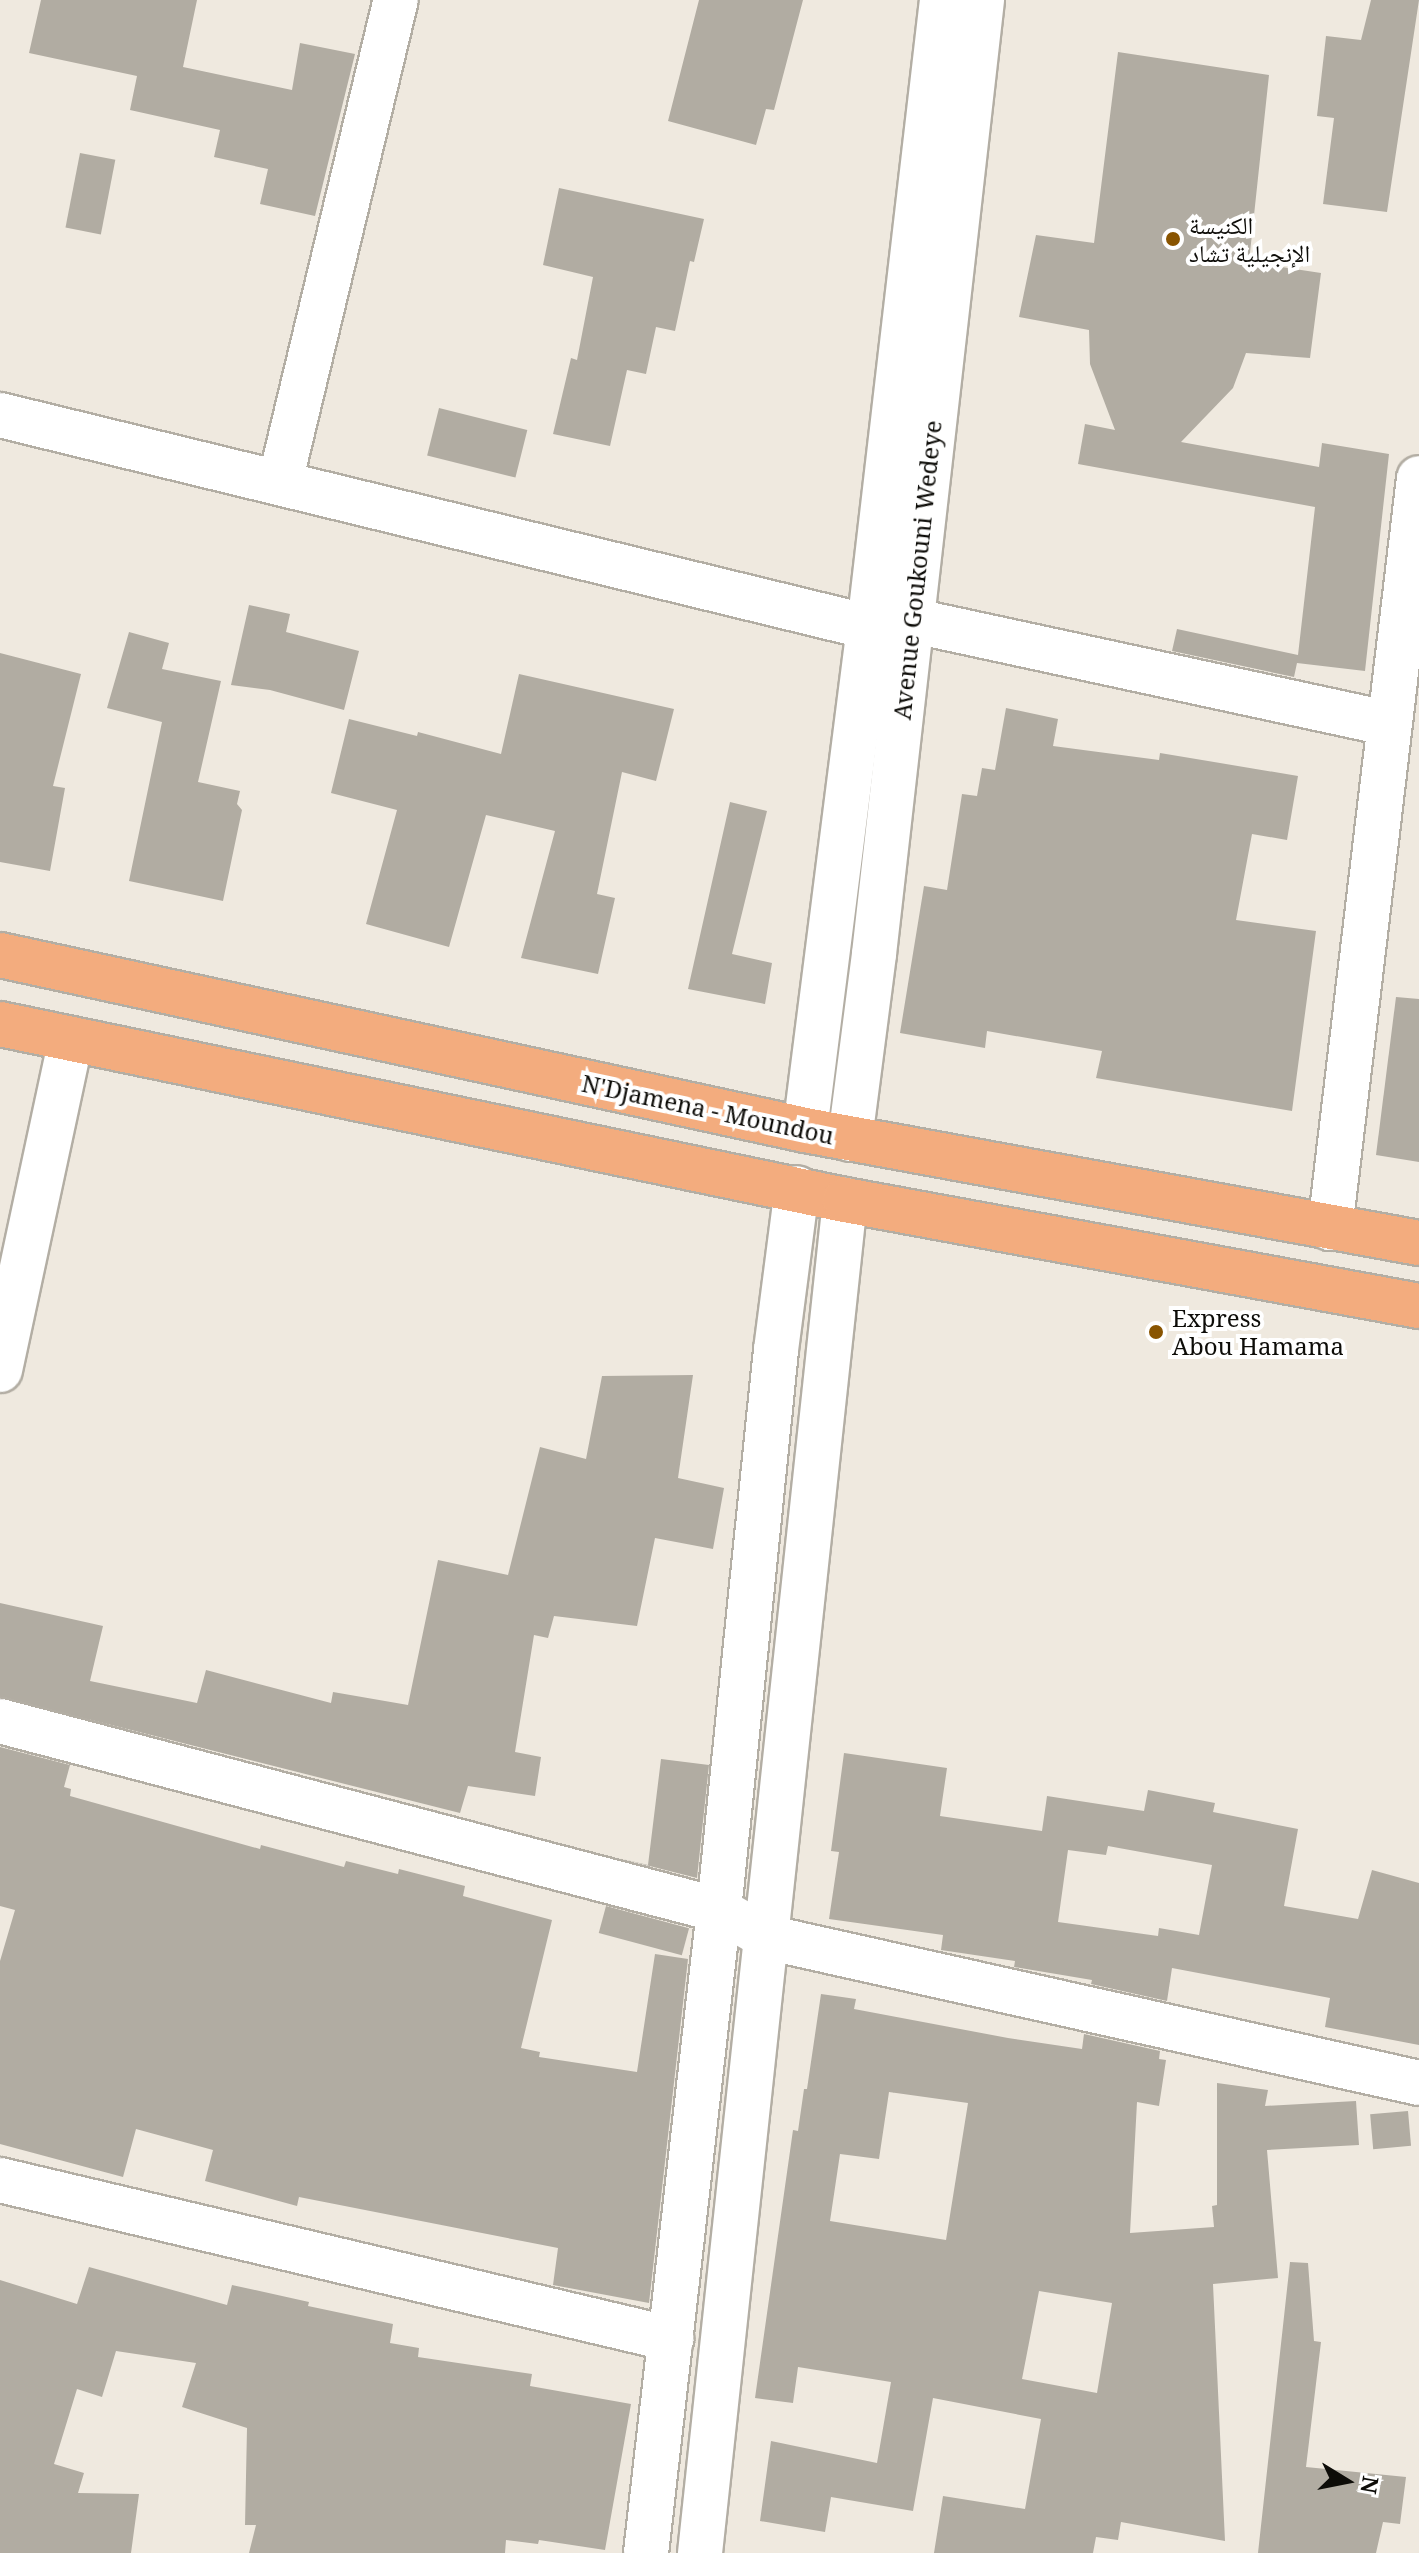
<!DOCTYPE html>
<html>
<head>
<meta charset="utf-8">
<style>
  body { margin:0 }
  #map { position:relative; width:1419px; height:2553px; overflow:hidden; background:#efe9df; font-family:"Noto Serif","Noto Naskh Arabic",serif }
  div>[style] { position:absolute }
  .building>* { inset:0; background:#b1aca2; transform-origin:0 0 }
  .roads { filter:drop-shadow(2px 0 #b3aea4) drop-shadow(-2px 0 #b3aea4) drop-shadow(0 2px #b3aea4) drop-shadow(0 -2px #b3aea4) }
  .minor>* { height:44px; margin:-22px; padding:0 22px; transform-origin:22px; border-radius:22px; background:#fff }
  .major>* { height:44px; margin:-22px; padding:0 22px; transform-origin:22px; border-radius:22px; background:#f3ac7e }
  .dots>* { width:22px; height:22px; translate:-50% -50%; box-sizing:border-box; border:4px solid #fff; border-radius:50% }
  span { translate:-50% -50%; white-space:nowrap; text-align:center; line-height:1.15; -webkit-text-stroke:8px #fff; paint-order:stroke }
  .poi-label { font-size:24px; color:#0d0c08 }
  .left { translate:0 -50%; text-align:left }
  .street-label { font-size:24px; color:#0d0c08 }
  .north { position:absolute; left:1307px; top:2441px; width:80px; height:80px; -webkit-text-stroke:6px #fff; paint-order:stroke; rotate:100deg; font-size:22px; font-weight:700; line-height:32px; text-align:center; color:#0d0c08 }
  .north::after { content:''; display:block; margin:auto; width:28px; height:36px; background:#0d0c08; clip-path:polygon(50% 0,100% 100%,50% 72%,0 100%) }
</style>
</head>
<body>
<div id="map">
  <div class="building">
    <div style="clip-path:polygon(41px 0,197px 0,183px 67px,292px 90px,300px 43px,355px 54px,315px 216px,260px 204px,268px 169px,214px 157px,220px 130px,130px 110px,137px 76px,29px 53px)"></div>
    <div style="clip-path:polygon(699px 0,803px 0,774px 110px,766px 109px,756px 145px,668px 121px)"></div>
    <div style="clip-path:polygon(1371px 0,1419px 0,1387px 212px,1323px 204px,1334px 118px,1317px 116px,1326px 36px,1361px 40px)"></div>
    <div style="clip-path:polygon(1118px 52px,1269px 75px,1249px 262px,1321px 273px,1310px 358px,1246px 353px,1233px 388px,1181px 442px,1319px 467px,1322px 443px,1389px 454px,1365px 671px,1297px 663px,1294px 677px,1172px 651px,1177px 629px,1298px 655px,1315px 507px,1078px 464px,1085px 424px,1115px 430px,1090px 364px,1089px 330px,1019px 317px,1036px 235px,1094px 243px)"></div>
    <div style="left:80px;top:153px;width:36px;height:76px;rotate:11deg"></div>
    <div style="clip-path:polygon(559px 188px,704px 219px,694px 262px,690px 261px,675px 331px,656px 327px,646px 374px,627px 370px,610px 446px,553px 434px,571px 358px,577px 360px,593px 277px,543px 265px)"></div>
    <div style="left:439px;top:408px;width:91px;height:49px;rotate:14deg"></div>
    <div style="clip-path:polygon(249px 605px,290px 614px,286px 632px,359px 651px,344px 710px,270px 690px,231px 685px)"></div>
    <div style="clip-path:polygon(129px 632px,169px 643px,162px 669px,221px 681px,198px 782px,240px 791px,237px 804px,242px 810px,223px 901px,129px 881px,162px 722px,107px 708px)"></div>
    <div style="clip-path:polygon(0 653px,81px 674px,53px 786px,65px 788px,50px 871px,0 862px)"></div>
    <div style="clip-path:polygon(519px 674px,674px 709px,656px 781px,622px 772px,597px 894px,615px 898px,598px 974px,521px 958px,555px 831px,486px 815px,449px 947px,366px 924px,397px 810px,331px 793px,349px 719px,417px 736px,418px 732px,501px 754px)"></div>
    <div style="clip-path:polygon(1006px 708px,1058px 719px,1053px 746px,1159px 760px,1160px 753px,1298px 776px,1287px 840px,1252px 834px,1236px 920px,1316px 931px,1292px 1111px,1096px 1078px,1102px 1051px,987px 1031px,985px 1048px,900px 1033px,924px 886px,947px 890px,962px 794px,977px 796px,982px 768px,995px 770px)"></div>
    <div style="clip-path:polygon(730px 802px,767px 811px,732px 954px,772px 963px,765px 1004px,688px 989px)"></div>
    <div style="clip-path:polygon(1396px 997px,1419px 999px,1419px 1162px,1376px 1155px)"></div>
    <div style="clip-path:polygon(693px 1375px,678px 1478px,724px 1488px,713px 1549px,655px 1538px,637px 1626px,554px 1616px,548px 1638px,534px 1635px,515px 1752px,541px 1757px,535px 1796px,468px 1786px,460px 1813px,0 1697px,0 1603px,103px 1626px,90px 1681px,197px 1703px,206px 1670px,331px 1703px,333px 1692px,408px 1705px,438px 1560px,508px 1575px,540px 1447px,586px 1459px,602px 1376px)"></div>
    <div style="clip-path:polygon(0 1747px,70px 1765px,64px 1787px,71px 1789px,70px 1796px,260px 1849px,261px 1845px,344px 1867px,346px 1861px,398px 1874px,399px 1869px,465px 1886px,463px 1896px,552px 1920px,521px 2048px,540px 2052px,539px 2057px,637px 2072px,655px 1954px,688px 1959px,649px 2303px,553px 2285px,558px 2248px,299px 2197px,297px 2206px,205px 2181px,213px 2150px,136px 2129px,123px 2177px,0 2144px,0 1961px,15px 1910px,0 1906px)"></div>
    <div style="clip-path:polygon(evenodd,844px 1753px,947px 1768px,940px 1816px,1042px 1831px,1047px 1796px,1144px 1811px,1148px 1790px,1215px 1803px,1213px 1812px,1298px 1829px,1284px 1906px,1358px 1919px,1372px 1870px,1419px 1883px,1419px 2045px,1325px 2027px,1330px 1998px,1172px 1968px,1167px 2001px,1091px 1984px,1092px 1980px,1014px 1967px,1015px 1961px,941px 1950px,943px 1935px,829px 1919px,839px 1852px,831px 1851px,844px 1753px,1108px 1846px,1212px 1865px,1199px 1935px,1159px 1928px,1158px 1936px,1058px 1922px,1068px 1850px,1106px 1855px,1108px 1846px)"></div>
    <div style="clip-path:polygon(661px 1759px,709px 1765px,697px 1878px,618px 1858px,648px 1865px)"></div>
    <div style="left:606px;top:1906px;width:86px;height:28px;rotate:15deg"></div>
    <div style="clip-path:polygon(evenodd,821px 1994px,856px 1999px,854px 2009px,1008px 2038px,1082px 2049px,1084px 2034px,1160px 2051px,1159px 2059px,1166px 2060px,1159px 2106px,1137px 2102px,1130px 2233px,1214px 2227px,1212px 2206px,1217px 2205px,1217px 2083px,1268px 2090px,1265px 2106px,1356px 2101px,1359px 2145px,1267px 2150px,1278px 2278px,1213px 2284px,1225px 2541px,1121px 2522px,1118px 2540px,1096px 2537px,1093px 2553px,934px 2553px,943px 2496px,1025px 2509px,1041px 2419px,933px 2398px,913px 2511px,831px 2497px,825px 2532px,760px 2521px,771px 2441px,877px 2463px,891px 2382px,798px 2367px,793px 2403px,755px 2398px,793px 2130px,798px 2131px,804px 2089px,807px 2089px,821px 1994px,889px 2092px,968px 2103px,946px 2240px,830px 2221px,840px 2154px,879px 2159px,889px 2092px,821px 1994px,1039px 2291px,1112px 2303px,1097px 2393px,1022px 2379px,1039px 2291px)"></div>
    <div style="left:1408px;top:2111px;width:35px;height:38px;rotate:85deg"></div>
    <div style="clip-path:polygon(1290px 2262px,1308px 2263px,1314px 2341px,1321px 2342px,1306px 2467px,1406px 2477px,1400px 2524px,1383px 2522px,1376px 2553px,1258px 2553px)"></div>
    <div style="clip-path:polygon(89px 2267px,227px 2305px,232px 2285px,309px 2302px,308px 2306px,393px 2324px,390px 2343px,419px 2348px,418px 2357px,532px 2374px,530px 2386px,631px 2404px,605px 2550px,539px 2540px,538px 2544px,506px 2540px,505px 2553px,249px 2553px,256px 2525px,245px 2525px,247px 2428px,182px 2407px,196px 2363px,116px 2351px,102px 2397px,77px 2389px,54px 2464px,84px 2473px,78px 2493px,139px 2494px,131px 2553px,0 2553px,0 2280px,77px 2304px)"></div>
  </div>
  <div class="roads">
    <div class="minor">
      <div style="left:0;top:415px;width:894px;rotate:13.71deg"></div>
      <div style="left:280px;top:482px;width:496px;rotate:-76.5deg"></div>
      <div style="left:910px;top:620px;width:489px;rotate:12.2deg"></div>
      <div style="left:805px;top:1130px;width:507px;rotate:-82.75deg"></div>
      <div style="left:869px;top:627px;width:631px;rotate:-83.36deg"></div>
      <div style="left:850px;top:1139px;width:187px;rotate:-82.6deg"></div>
      <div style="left:874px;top:954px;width:960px;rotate:-83.54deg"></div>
      <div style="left:1330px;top:1228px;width:755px;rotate:-83.23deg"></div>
      <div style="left:0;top:1370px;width:338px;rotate:-77.9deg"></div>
      <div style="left:0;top:1721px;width:743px;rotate:14.73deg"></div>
      <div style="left:719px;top:1910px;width:54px;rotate:29.9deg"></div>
      <div style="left:766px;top:1937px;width:669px;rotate:12.6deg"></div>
      <div style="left:0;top:2180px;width:690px;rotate:13.33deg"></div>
      <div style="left:646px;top:2553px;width:647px;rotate:-83.52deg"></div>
      <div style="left:719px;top:1910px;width:563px;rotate:-84.19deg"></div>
      <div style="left:776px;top:1350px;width:163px;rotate:-82.6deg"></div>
      <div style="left:700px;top:2553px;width:1361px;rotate:-83.88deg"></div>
    </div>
    <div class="major">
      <div style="left:0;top:955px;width:824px;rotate:12.26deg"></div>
      <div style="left:805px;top:1130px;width:624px;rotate:10.43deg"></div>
      <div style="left:0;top:1024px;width:863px;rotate:11.77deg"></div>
      <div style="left:845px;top:1200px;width:584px;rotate:10.46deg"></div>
    </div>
  </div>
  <div class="dots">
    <div style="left:1173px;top:239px;background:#895400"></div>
    <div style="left:1156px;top:1332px;background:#895400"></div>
  </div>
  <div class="poi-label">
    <span class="left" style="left:1189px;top:239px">الكنيسة<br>الإنجيلية تشاد</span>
    <span class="left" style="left:1172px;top:1332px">Express<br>Abou Hamama</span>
  </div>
  <div class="street-label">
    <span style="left:917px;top:570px;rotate:-84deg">Avenue Goukouni Wedeye</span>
    <span style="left:708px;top:1109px;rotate:12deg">N'Djamena - Moundou</span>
  </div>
  <div class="north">N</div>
</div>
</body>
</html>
